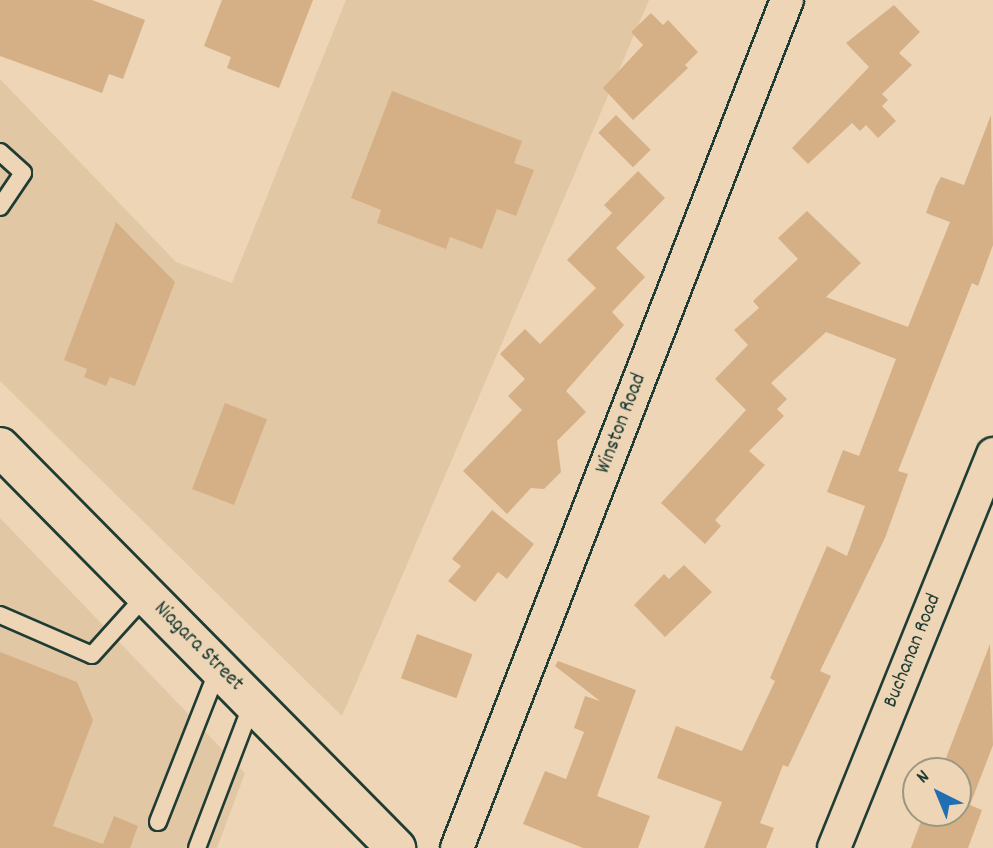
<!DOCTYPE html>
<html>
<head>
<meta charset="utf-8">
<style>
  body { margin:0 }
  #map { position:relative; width:993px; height:848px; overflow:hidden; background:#edd5b5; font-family:Dekko,sans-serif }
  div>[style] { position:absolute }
  .built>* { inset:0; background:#e2c7a5 }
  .building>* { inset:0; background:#d5b087; transform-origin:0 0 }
  .roads { filter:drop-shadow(2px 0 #1f3d34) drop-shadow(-2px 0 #1f3d34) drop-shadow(0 2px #1f3d34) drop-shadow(0 -2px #1f3d34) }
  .lane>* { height:16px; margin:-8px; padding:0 8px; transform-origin:8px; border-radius:8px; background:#edd5b5 }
  .street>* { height:32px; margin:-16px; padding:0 16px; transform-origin:16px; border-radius:16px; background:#edd5b5 }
  .secondary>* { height:38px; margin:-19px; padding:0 19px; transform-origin:19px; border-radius:19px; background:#edd5b5 }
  span { translate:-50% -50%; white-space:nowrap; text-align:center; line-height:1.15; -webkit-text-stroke:5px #edd5b5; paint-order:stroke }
  .street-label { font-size:21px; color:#1f3d34 }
  .north { position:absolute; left:902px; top:757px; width:70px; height:70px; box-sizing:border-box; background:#edd5b5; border:2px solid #9b9881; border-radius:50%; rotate:317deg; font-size:19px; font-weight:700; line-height:28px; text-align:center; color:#1f3d34 }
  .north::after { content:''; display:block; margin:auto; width:24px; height:32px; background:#1f6fb2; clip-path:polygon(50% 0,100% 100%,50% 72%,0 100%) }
</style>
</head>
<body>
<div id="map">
  <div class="built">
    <div style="clip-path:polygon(346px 0,649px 0,342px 716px,0 381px,0 79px,176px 262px,232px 283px)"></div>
    <div style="clip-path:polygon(0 518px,245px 773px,217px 848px,0 848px)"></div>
  </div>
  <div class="building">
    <div style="clip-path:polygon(0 0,92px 0,145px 20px,123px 79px,109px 74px,102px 93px,0 56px)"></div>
    <div style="clip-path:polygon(222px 0,313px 0,279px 88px,227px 68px,231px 57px,204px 46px)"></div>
    <div style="clip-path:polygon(894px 5px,920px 32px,899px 53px,912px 65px,882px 94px,888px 100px,882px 106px,896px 121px,878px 138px,866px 125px,860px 131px,852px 123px,808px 164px,792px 148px,869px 67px,846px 43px)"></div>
    <div style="clip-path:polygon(651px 13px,663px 25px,668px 20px,698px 52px,685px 65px,688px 68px,633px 120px,603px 88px,643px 45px,631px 32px)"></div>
    <div style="clip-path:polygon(392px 91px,522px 141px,514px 163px,534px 170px,516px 216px,497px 209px,482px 249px,450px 237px,446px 249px,377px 223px,381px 210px,351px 198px)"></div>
    <div style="left:616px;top:115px;width:49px;height:25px;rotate:45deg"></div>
    <div style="clip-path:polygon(991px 115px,993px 245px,978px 286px,972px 283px,898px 471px,908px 474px,885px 538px,820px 671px,831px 676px,788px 767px,783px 765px,760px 823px,774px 828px,766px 848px,704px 848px,722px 802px,657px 778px,676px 726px,742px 751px,775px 681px,770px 678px,827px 546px,847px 556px,865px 506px,827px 492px,843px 450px,859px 456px,896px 359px,826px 332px,771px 383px,787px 399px,777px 409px,784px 416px,749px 451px,765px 465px,715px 520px,721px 526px,705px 544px,661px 503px,746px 410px,715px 379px,748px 345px,734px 330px,759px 308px,753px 301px,798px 259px,778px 238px,807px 211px,861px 263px,826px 297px,908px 327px,950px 222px,926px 213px,936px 186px,941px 177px,964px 185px)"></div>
    <div style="clip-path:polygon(638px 171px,665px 198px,616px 248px,645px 277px,612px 312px,624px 325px,566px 391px,586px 412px,557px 441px,561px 472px,544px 489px,531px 488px,507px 514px,463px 471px,522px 410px,508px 396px,525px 379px,500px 354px,525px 329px,540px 344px,596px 288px,567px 260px,612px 213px,604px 205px)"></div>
    <div style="clip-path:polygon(116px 222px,175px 282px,135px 386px,110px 377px,106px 386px,84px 377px,87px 369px,64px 360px)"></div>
    <div style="left:225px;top:403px;width:45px;height:92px;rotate:21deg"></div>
    <div style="clip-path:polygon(492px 510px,534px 544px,507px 579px,498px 572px,475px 602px,448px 581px,461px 566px,452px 559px)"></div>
    <div style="clip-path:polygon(684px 565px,712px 592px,665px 637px,634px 605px,664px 574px,669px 579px)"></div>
    <div style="left:417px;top:634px;width:59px;height:47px;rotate:20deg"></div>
    <div style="clip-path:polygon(990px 644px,993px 745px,970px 805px,982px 810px,968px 848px,911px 848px,924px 813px,958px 813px,958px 771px,941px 771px)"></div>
    <div style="clip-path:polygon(0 652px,77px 682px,93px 720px,53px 826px,103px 844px,114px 816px,138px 826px,130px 848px,0 848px)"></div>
    <div style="clip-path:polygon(558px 661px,636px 690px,597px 796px,650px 816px,638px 848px,583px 848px,523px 824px,545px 771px,566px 779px,584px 732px,574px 728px,585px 696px,600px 701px,555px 666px)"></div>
  </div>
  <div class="roads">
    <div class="lane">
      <div style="left:0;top:152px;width:31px;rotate:42deg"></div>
      <div style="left:23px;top:173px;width:41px;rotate:124.1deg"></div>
      <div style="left:0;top:615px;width:100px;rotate:23.5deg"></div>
      <div style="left:92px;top:655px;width:81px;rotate:-48deg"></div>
      <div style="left:158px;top:822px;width:163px;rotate:-68.5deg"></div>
      <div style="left:197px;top:848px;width:154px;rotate:-69.1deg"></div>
    </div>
    <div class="street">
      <div style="left:457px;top:848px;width:910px;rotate:-68.74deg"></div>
      <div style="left:834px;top:848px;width:425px;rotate:-68deg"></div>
    </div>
    <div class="secondary">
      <div style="left:0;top:447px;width:564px;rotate:45.36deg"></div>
    </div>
  </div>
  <div class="street-label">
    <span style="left:622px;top:424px;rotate:-69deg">Winston Road</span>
    <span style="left:198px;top:647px;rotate:45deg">Niagara Street</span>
    <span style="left:913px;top:651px;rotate:-68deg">Buchanan Road</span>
  </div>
  <div class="north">N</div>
</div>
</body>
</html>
